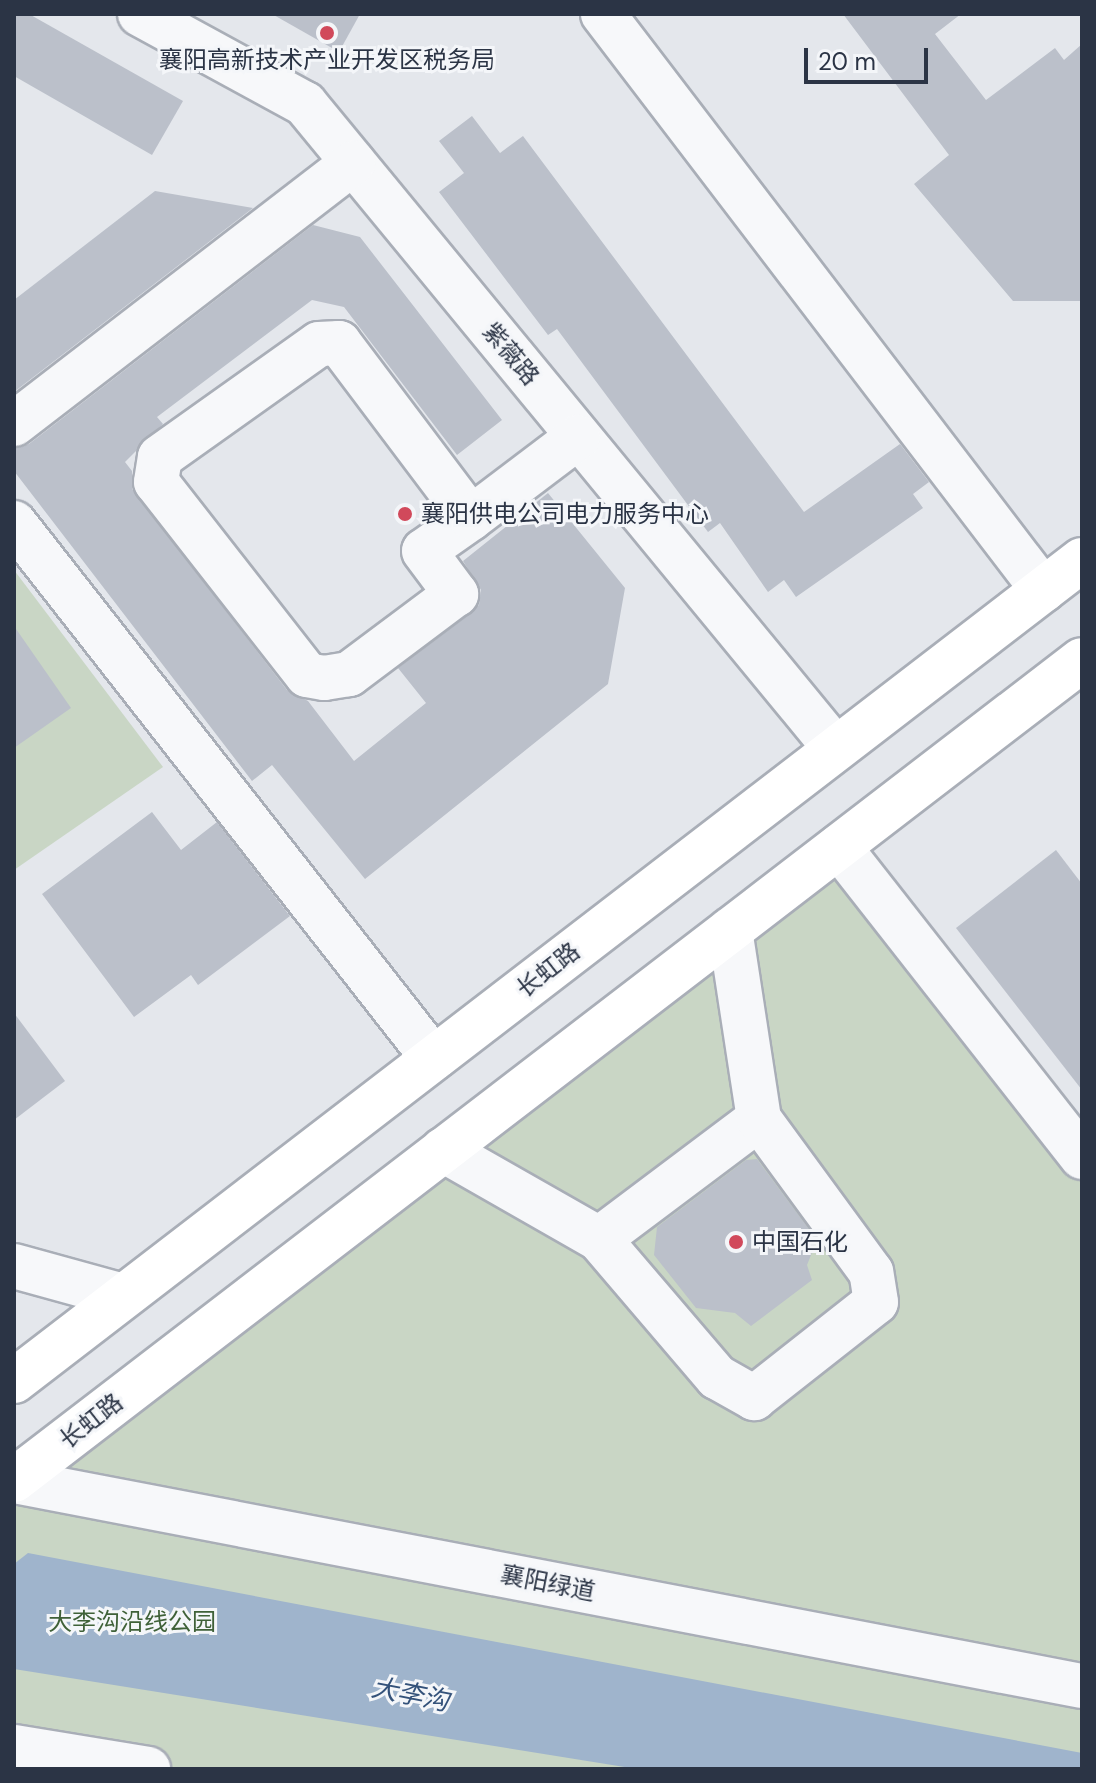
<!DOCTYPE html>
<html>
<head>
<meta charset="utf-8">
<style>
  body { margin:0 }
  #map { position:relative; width:1096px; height:1783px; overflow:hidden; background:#e4e7ec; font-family:"DM Sans","Noto Sans SC",sans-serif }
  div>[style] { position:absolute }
  .green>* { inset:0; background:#c9d6c5 }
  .water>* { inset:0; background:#9fb4cc }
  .building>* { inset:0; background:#bbc0ca }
  .roads { filter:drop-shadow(2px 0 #a9aeb7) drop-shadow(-2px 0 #a9aeb7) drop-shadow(0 2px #a9aeb7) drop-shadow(0 -2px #a9aeb7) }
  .minor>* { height:44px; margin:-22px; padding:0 22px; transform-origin:22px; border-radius:22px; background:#f7f8fa }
  .highway>* { height:44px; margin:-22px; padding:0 22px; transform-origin:22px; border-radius:22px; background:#fff }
  .dots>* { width:22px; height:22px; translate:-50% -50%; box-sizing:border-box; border:4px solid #f4f6f9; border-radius:50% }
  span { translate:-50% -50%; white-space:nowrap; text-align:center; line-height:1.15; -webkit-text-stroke:6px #f4f6f9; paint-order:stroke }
  .poi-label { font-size:24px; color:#2b3445 }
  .left { translate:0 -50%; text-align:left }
  .street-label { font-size:24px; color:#2b3445 }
  .park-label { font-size:24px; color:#3f6138 }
  .water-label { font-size:26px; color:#34527a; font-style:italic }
  .frame { position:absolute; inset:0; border:16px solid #2b3445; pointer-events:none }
  .scale { position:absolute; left:804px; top:48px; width:124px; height:36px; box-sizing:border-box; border:4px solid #2b3445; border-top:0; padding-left:10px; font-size:24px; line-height:28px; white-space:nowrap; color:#2b3445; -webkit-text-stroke:6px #f4f6f9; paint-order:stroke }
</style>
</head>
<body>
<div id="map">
  <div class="green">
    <div style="clip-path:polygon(14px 570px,163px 767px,14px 870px)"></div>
    <div style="clip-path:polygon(840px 865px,1082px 1175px,1082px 1769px,14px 1769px,14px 1481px)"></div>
  </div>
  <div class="water">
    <div style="clip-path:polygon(28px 1553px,1082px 1753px,1082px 1769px,637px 1769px,14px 1669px,14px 1564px)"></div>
  </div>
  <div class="building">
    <div style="clip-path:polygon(14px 14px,29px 14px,183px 101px,152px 155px,14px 76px)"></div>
    <div style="clip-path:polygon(272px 14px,360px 14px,339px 52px)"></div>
    <div style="clip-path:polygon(843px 14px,961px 14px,935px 34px,986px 100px,1055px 48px,1064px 60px,1082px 44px,1082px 301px,1013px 301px,914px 184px,949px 155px)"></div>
    <div style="clip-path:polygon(472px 116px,500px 153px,523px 136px,804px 512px,900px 444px,929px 482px,913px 494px,923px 508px,796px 597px,784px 580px,768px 592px,720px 523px,708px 532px,557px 329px,548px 335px,439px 192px,464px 173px,439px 141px)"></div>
    <div style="clip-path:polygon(155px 191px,253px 208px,14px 392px,14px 300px)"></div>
    <div style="clip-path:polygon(313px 225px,360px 237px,502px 420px,457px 455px,344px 307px,312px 300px,157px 417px,163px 424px,125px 462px,132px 471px,132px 489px,287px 690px,308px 701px,354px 761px,426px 703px,398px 668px,479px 605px,481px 590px,463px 561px,548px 493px,625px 588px,608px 684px,365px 879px,272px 765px,252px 781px,14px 471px,14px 448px,29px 444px)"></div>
    <div style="clip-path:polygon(14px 626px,71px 708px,14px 748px)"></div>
    <div style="clip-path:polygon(152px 812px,181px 850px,217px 822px,290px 916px,198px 985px,191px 975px,134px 1017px,42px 894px)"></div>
    <div style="clip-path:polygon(1056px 850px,1082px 884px,1082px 1090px,956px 928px)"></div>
    <div style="clip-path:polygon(14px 1013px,65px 1081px,14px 1120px)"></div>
    <div style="clip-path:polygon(757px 1159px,817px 1240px,807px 1265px,812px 1280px,751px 1326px,735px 1313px,696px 1308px,654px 1255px,657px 1227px,746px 1160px)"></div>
  </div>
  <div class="roads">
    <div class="minor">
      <div style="left:140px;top:14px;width:188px;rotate:28.6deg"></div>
      <div style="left:305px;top:104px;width:835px;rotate:50.54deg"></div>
      <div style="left:603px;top:14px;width:725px;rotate:52.62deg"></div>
      <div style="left:14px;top:424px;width:428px;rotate:-37.6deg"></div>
      <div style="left:471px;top:518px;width:57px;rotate:144.9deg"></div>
      <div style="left:424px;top:551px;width:54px;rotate:53.3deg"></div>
      <div style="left:456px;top:594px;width:134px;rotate:143.2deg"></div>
      <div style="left:349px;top:674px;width:25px;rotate:171deg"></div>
      <div style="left:324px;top:678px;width:17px;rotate:-170deg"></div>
      <div style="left:307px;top:675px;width:245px;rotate:-128deg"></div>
      <div style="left:156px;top:482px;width:25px;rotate:-81deg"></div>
      <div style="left:160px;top:457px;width:195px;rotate:-35.4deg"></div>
      <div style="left:319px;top:344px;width:20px;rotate:-3deg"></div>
      <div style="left:339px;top:343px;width:219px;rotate:53deg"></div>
      <div style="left:471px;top:518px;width:134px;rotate:-37.1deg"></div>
      <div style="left:14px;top:523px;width:680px;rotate:51.93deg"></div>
      <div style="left:839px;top:847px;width:394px;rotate:51.9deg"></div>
      <div style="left:443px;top:1150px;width:180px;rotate:29.7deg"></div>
      <div style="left:599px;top:1239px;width:200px;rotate:-36.9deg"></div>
      <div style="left:759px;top:1119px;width:191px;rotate:-98.7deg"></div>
      <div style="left:599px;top:1239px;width:182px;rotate:49.5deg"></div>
      <div style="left:717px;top:1377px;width:43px;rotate:29.6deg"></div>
      <div style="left:754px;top:1398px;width:155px;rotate:-38.2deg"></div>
      <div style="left:876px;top:1302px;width:30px;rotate:-99deg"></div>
      <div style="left:871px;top:1272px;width:190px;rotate:-126.2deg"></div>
      <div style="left:14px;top:1266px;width:113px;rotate:15.4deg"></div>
      <div style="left:14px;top:1481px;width:1087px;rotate:10.87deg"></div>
      <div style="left:14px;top:1747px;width:136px;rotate:9.3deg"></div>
    </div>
    <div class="highway">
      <div style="left:14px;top:1381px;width:1347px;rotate:-37.55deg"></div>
      <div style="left:14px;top:1480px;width:1346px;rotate:-37.52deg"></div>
    </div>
  </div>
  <div class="dots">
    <div style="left:327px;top:33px;background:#d1495b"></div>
    <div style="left:405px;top:514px;background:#d1495b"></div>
    <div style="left:736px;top:1242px;background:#d1495b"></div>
  </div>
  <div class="poi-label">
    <span style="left:327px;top:60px">襄阳高新技术产业开发区税务局</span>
    <span class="left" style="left:421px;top:514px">襄阳供电公司电力服务中心</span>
    <span class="left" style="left:752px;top:1242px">中国石化</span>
  </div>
  <div class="street-label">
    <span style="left:511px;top:354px;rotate:50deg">紫薇路</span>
    <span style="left:548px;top:970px;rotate:-38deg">长虹路</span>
    <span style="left:91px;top:1421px;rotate:-38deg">长虹路</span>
    <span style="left:548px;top:1583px;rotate:11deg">襄阳绿道</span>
  </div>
  <div class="park-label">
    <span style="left:132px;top:1622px">大李沟沿线公园</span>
  </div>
  <div class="water-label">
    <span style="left:410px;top:1695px;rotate:11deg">大李沟</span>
  </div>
  <div class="frame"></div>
  <div class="scale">20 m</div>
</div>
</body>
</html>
